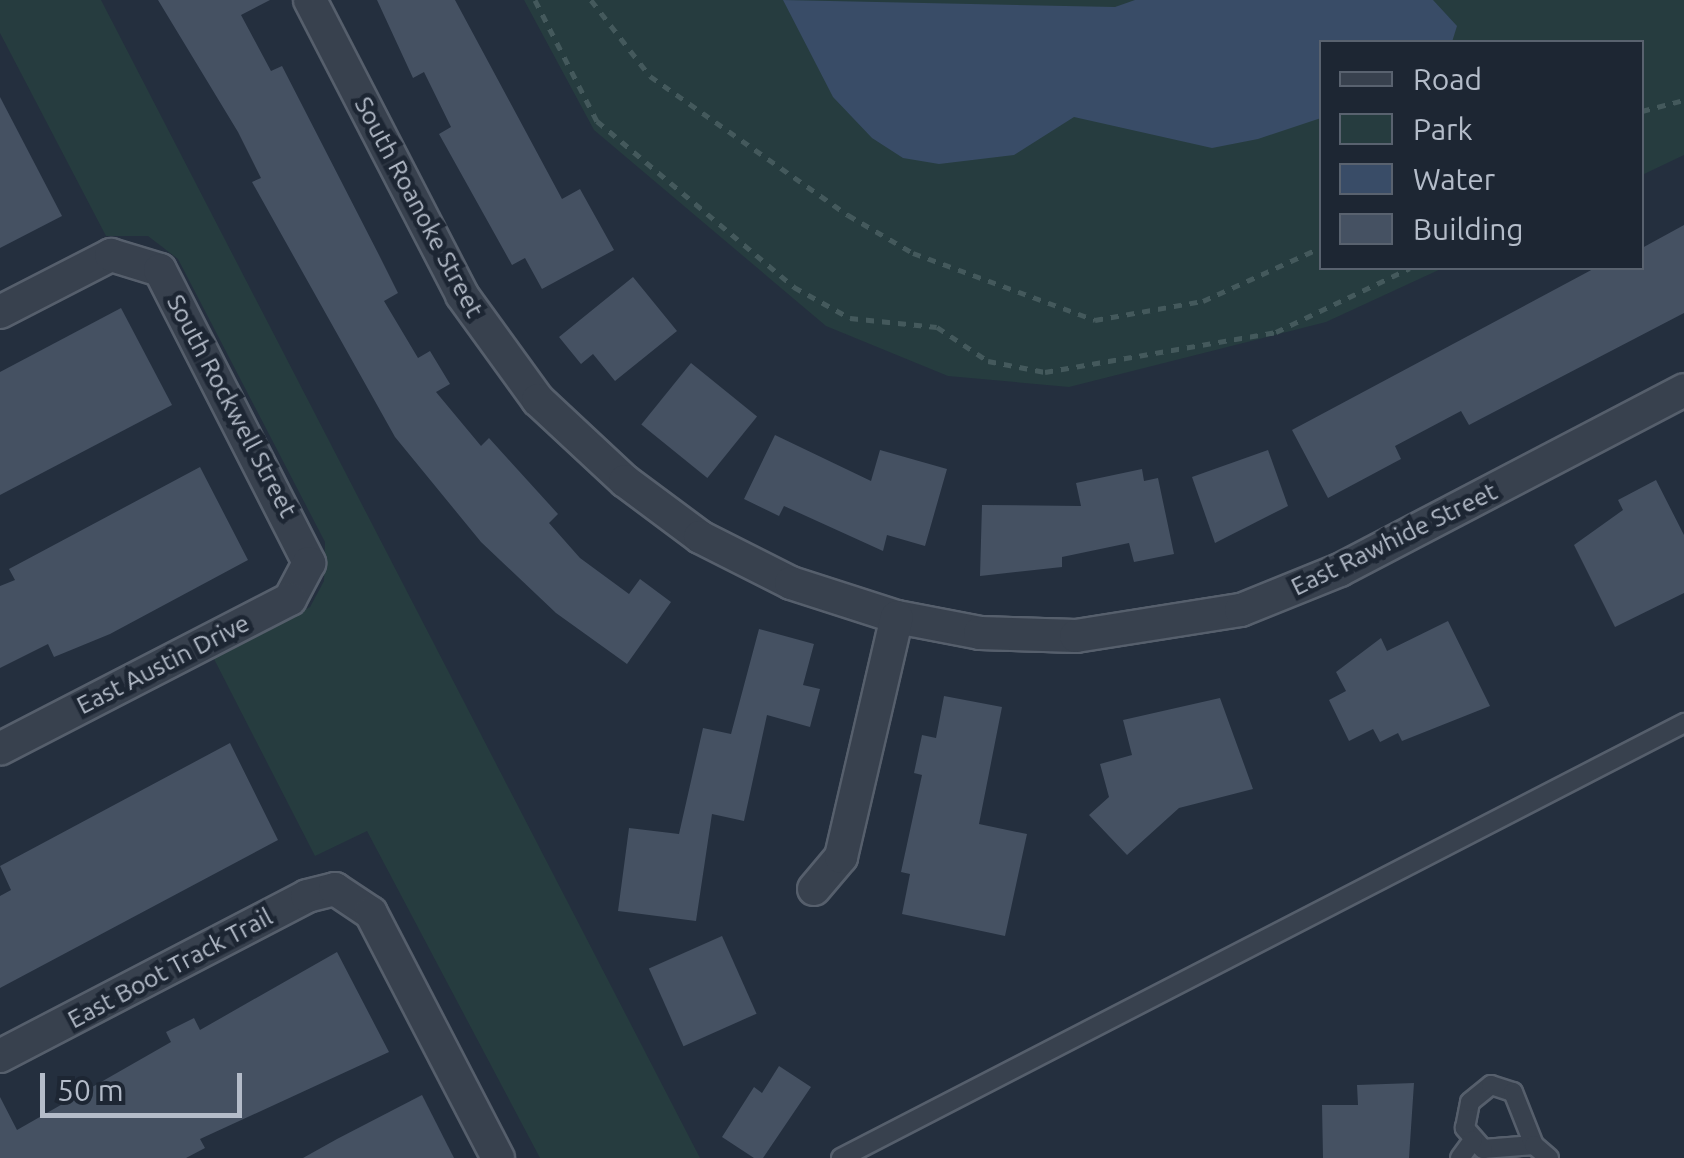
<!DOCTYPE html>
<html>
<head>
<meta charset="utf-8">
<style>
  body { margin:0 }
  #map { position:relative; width:1684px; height:1158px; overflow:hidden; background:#242f3e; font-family:Ubuntu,sans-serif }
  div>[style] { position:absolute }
  .green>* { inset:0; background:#263c3f }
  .water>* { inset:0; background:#394c67 }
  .building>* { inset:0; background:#455162; transform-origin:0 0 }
  .path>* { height:5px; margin-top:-2.5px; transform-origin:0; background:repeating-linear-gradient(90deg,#44595c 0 8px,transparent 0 16px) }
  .roads { filter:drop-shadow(2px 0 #565f6c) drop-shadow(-2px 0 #565f6c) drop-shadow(0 2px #565f6c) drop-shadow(0 -2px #565f6c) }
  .service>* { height:18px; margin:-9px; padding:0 9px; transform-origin:9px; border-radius:9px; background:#38414e }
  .minor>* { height:32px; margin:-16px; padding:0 16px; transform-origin:16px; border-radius:16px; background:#38414e }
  span { translate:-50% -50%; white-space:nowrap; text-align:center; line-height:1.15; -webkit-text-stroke:9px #1d2633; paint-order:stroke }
  .street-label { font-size:25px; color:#b4bcc9 }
  .legend { position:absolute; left:1319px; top:40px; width:325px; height:230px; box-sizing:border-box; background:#1d2633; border:2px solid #59626f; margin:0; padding:12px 18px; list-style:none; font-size:30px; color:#b4bcc9 }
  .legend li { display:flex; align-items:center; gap:20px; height:50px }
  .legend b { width:50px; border:2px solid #59626f }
  .scale { position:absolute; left:40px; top:1073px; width:202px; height:45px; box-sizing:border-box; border:5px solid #b4bcc9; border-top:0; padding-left:12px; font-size:30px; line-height:35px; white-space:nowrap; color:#b4bcc9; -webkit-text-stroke:8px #1d2633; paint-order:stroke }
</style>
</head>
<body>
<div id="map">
  <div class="green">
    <div style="clip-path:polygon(0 0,101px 0,700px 1158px,540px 1158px,367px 831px,315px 856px,213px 657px,310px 607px,324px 581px,325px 542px,178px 259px,148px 236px,106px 236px,0 33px)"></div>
    <div style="clip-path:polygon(524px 0,1684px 0,1684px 155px,1642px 175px,1642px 42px,1322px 42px,1322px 268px,1443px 268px,1326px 322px,1069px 387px,948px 376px,826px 326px,594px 130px)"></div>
  </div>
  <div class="water">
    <div style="clip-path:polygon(783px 0,1115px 7px,1135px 0,1433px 0,1457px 26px,1452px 42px,1322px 42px,1321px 118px,1258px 139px,1212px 148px,1074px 117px,1014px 155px,939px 164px,903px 158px,872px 138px,833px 97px)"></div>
  </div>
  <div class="building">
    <div style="clip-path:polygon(158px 0,270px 0,241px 15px,271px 71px,282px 66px,379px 255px,398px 293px,384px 301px,418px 358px,430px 351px,450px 384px,436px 392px,481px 446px,489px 438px,558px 514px,549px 523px,580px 558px,629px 594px,640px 579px,671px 602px,627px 664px,556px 613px,481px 542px,395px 437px,252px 182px,261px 178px,238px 132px)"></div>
    <div style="clip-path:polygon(377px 0,455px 0,562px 199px,580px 189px,614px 250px,542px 289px,525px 258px,512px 265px,439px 134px,451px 127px,424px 72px,413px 78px)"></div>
    <div style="clip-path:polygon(0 97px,62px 216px,0 248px)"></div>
    <div style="clip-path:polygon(1684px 225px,1684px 313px,1469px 425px,1461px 411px,1395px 446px,1401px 459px,1328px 498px,1292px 430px,1595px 268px,1642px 268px,1642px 248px)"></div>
    <div style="clip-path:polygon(633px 277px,677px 331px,615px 381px,593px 354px,581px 364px,559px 337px)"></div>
    <div style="clip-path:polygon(121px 308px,172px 405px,0 495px,0 372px)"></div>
    <div style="left:691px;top:363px;width:85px;height:79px;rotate:39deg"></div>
    <div style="clip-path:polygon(775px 435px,871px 481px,880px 450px,947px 469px,925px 546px,887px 535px,883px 551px,784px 506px,779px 516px,744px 499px)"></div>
    <div style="clip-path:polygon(1268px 450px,1288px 506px,1215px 543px,1192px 477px)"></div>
    <div style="clip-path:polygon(200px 467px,248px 560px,110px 634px,54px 657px,48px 644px,0 668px,0 586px,15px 580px,9px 569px)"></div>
    <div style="clip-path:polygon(1142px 469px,1144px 481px,1158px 478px,1174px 554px,1134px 562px,1129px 543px,1062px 557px,1062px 567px,980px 576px,982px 505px,1081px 506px,1076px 483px)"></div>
    <div style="clip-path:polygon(1656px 480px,1684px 535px,1684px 593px,1615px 627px,1574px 545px,1623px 510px,1618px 500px)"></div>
    <div style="clip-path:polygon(1448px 621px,1490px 706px,1402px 741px,1398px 733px,1380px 742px,1373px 729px,1349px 741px,1329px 700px,1346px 691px,1336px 672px,1381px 638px,1387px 651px)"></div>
    <div style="clip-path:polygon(759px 629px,814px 644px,803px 685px,820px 689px,810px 727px,767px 715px,744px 821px,712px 814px,696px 921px,618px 911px,629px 828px,679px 834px,703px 728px,731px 734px)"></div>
    <div style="clip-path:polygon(944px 696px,1002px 707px,979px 824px,1027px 834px,1005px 936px,902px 914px,910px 874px,901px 872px,922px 775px,914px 773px,922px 735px,936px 738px)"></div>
    <div style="clip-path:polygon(1220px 698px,1253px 789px,1179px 808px,1127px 855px,1089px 815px,1109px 797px,1100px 764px,1132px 755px,1123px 720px)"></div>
    <div style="clip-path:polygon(230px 743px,278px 840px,0 988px,0 896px,11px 890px,0 866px)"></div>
    <div style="left:722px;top:936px;width:85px;height:80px;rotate:66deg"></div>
    <div style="clip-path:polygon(337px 952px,389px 1052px,200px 1139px,205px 1148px,186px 1158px,0 1158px,0 1097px,17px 1130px,171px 1042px,166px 1032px,194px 1018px,200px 1030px)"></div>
    <div style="clip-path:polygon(779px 1066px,811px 1087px,763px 1158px,754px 1158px,722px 1137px,754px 1087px,762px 1093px)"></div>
    <div style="clip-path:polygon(1414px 1083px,1409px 1158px,1323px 1158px,1322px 1105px,1358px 1105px,1357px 1085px)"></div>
    <div style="clip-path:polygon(422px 1095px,454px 1158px,303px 1158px,337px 1139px)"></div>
  </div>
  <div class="path">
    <div style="left:535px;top:0;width:136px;rotate:62.9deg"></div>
    <div style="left:597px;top:121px;width:258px;rotate:40.1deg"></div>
    <div style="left:794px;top:287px;width:64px;rotate:29deg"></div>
    <div style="left:850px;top:318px;width:87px;rotate:5.9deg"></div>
    <div style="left:937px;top:327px;width:61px;rotate:33.7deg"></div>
    <div style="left:988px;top:361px;width:58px;rotate:10.9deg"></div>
    <div style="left:1045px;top:372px;width:234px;rotate:-9.8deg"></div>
    <div style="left:1276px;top:332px;width:148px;rotate:-25.5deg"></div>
    <div style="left:591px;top:0;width:96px;rotate:52.2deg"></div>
    <div style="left:650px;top:76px;width:242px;rotate:35.1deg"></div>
    <div style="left:848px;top:215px;width:75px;rotate:30.3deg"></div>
    <div style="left:913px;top:253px;width:194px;rotate:20.2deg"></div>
    <div style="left:1095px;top:320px;width:110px;rotate:-10deg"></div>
    <div style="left:1203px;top:301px;width:131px;rotate:-24.4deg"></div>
    <div style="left:1642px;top:111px;width:43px;rotate:-14.7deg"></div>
  </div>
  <div class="roads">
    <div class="service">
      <div style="left:1534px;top:1145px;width:51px;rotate:175.5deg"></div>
      <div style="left:1483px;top:1149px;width:28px;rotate:-131deg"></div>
      <div style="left:1465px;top:1128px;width:26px;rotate:-79deg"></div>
      <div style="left:1470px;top:1102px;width:27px;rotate:-39deg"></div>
      <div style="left:1491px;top:1085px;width:23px;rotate:18deg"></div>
      <div style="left:1513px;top:1092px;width:57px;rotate:68.4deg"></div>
      <div style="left:1534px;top:1145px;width:20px;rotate:41deg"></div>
      <div style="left:841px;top:1158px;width:949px;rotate:-27.29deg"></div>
      <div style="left:1460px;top:1158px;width:22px;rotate:-54deg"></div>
    </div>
    <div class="minor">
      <div style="left:310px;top:0;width:332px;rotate:62.7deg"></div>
      <div style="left:462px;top:295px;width:130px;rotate:54.1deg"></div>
      <div style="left:538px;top:400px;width:119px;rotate:43deg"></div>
      <div style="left:625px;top:481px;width:94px;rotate:36.7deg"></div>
      <div style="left:700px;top:537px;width:102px;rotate:26.8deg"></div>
      <div style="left:791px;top:583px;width:111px;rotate:17.8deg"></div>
      <div style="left:897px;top:617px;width:85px;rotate:10.9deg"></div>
      <div style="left:980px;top:633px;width:96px;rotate:1.8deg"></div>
      <div style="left:1076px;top:636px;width:167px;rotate:-9deg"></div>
      <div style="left:1241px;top:610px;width:107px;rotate:-22deg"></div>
      <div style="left:1340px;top:570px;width:388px;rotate:-27.6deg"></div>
      <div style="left:0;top:312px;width:125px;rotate:-27.2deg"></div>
      <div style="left:111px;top:255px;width:51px;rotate:17deg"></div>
      <div style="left:160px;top:270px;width:329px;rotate:63deg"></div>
      <div style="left:309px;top:563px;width:41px;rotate:117.8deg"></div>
      <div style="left:290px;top:599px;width:326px;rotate:152.7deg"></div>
      <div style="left:814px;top:889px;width:42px;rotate:-49.8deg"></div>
      <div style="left:841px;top:857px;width:246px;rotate:-76.9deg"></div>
      <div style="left:0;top:1056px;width:346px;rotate:-27.5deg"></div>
      <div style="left:307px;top:896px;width:29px;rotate:-14deg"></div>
      <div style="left:335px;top:889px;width:43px;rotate:33.7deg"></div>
      <div style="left:371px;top:913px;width:276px;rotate:62.6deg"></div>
    </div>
  </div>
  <div class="street-label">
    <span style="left:419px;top:207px;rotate:62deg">South Roanoke Street</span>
    <span style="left:232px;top:406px;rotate:62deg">South Rockwell Street</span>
    <span style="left:1394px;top:539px;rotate:-26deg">East Rawhide Street</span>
    <span style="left:163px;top:664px;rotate:-27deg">East Austin Drive</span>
    <span style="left:170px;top:968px;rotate:-28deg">East Boot Track Trail</span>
  </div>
  <ul class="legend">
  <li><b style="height:12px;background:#38414e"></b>Road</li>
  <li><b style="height:28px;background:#263c3f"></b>Park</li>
  <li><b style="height:28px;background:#394c67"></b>Water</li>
  <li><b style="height:28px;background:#455162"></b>Building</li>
  </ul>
  <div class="scale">50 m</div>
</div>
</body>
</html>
